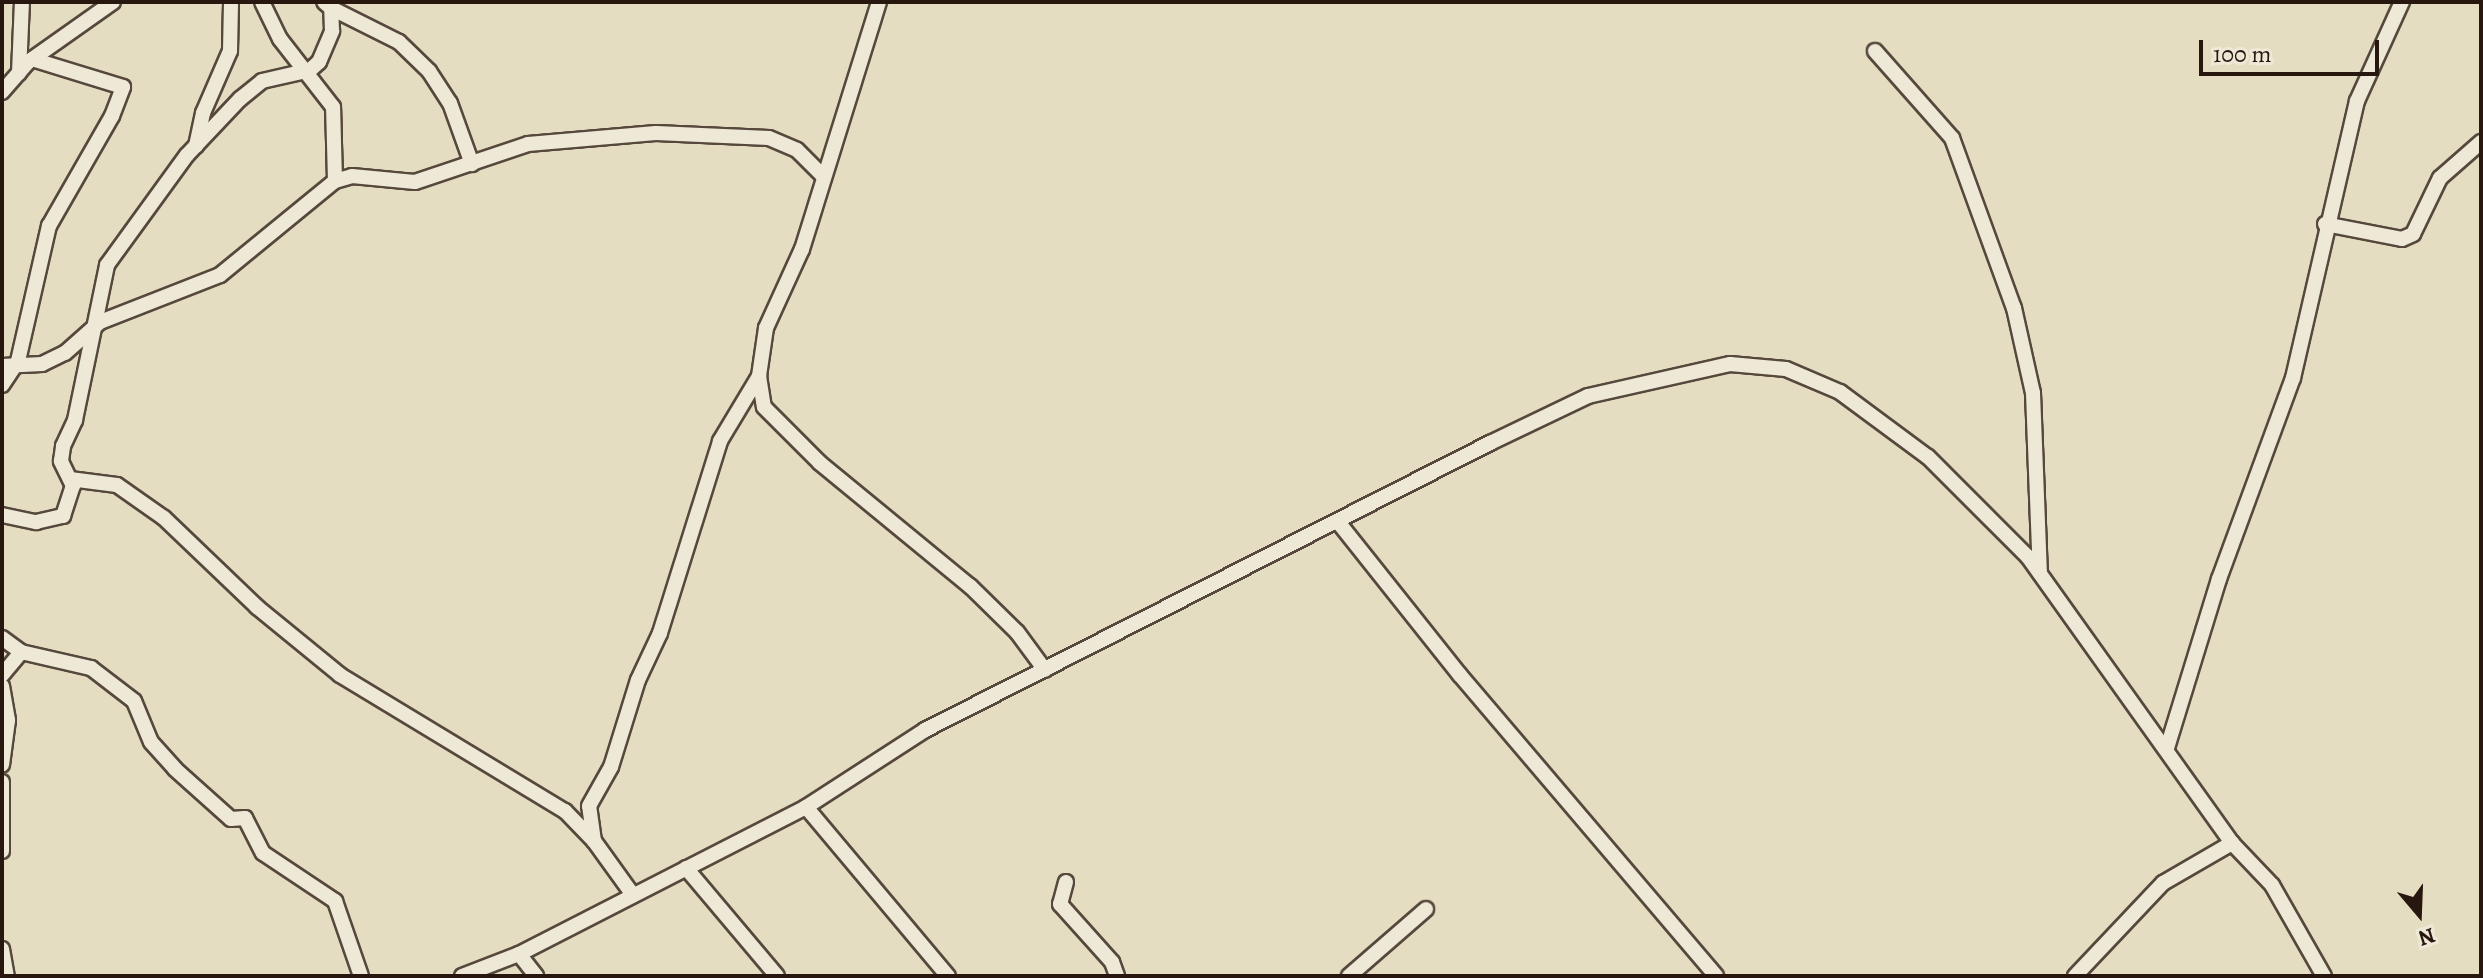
<!DOCTYPE html>
<html>
<head>
<meta charset="utf-8">
<style>
  body { margin:0 }
  #map { position:relative; width:2483px; height:978px; overflow:hidden; background:#e5ddc1; font-family:Alegreya,serif }
  div>[style] { position:absolute }
  .roads { filter:drop-shadow(2px 0 #56483c) drop-shadow(-2px 0 #56483c) drop-shadow(0 2px #56483c) drop-shadow(0 -2px #56483c) }
  .minor>* { height:14px; margin:-7px; padding:0 7px; transform-origin:7px; border-radius:7px; background:#eee9d7 }
  span { translate:-50% -50%; white-space:nowrap; text-align:center; line-height:1.15; -webkit-text-stroke:7px #eee9d7; paint-order:stroke }
  .frame { position:absolute; inset:0; border:4px solid #27170f; pointer-events:none }
  .north { position:absolute; left:2379px; top:874px; width:80px; height:80px; -webkit-text-stroke:6px #eee9d7; paint-order:stroke; rotate:161deg; font-size:22px; font-weight:700; line-height:32px; text-align:center; color:#27170f }
  .north::after { content:''; display:block; margin:auto; width:28px; height:36px; background:#27170f; clip-path:polygon(50% 0,100% 100%,50% 72%,0 100%) }
  .scale { position:absolute; left:2199px; top:40px; width:180px; height:36px; box-sizing:border-box; border:4px solid #27170f; border-top:0; padding-left:10px; font-size:24px; line-height:28px; white-space:nowrap; color:#27170f; -webkit-text-stroke:6px #eee9d7; paint-order:stroke }
</style>
</head>
<body>
<div id="map">
  <div class="roads">
    <div class="minor">
      <div style="left:879px;top:2px;width:259px;rotate:107.3deg"></div>
      <div style="left:802px;top:249px;width:87px;rotate:114.5deg"></div>
      <div style="left:766px;top:328px;width:49px;rotate:98.3deg"></div>
      <div style="left:759px;top:376px;width:31px;rotate:81deg"></div>
      <div style="left:764px;top:407px;width:79px;rotate:45deg"></div>
      <div style="left:820px;top:463px;width:194px;rotate:39.4deg"></div>
      <div style="left:970px;top:586px;width:66px;rotate:44.4deg"></div>
      <div style="left:1017px;top:632px;width:47px;rotate:53.6deg"></div>
      <div style="left:331px;top:8px;width:76px;rotate:26.6deg"></div>
      <div style="left:399px;top:42px;width:42px;rotate:44deg"></div>
      <div style="left:429px;top:71px;width:38px;rotate:57deg"></div>
      <div style="left:450px;top:103px;width:65px;rotate:70.2deg"></div>
      <div style="left:1875px;top:51px;width:116px;rotate:48.5deg"></div>
      <div style="left:1952px;top:138px;width:181px;rotate:70deg"></div>
      <div style="left:2014px;top:308px;width:87px;rotate:77.4deg"></div>
      <div style="left:2033px;top:393px;width:180px;rotate:87.8deg"></div>
      <div style="left:19px;top:73px;width:71px;rotate:-87.6deg"></div>
      <div style="left:2px;top:92px;width:40px;rotate:-49deg"></div>
      <div style="left:28px;top:62px;width:104px;rotate:-35.2deg"></div>
      <div style="left:196px;top:146px;width:34px;rotate:-78deg"></div>
      <div style="left:203px;top:113px;width:68px;rotate:-66.5deg"></div>
      <div style="left:230px;top:51px;width:49px;rotate:-88.8deg"></div>
      <div style="left:335px;top:181px;width:18px;rotate:-16deg"></div>
      <div style="left:352px;top:176px;width:63px;rotate:5.4deg"></div>
      <div style="left:415px;top:182px;width:119px;rotate:-18.6deg"></div>
      <div style="left:528px;top:144px;width:128px;rotate:-4.9deg"></div>
      <div style="left:656px;top:133px;width:113px;rotate:2.5deg"></div>
      <div style="left:769px;top:138px;width:30px;rotate:23deg"></div>
      <div style="left:797px;top:150px;width:38px;rotate:45deg"></div>
      <div style="left:2325px;top:224px;width:78px;rotate:11deg"></div>
      <div style="left:2402px;top:239px;width:12px;rotate:-24deg"></div>
      <div style="left:2413px;top:234px;width:62px;rotate:-64.3deg"></div>
      <div style="left:2440px;top:178px;width:55px;rotate:-41.3deg"></div>
      <div style="left:2px;top:366px;width:40px;rotate:-2.9deg"></div>
      <div style="left:42px;top:364px;width:25px;rotate:-26deg"></div>
      <div style="left:65px;top:353px;width:47px;rotate:-41.5deg"></div>
      <div style="left:100px;top:322px;width:129px;rotate:-21.4deg"></div>
      <div style="left:220px;top:275px;width:149px;rotate:-39.3deg"></div>
      <div style="left:335px;top:181px;width:74px;rotate:-91.5deg"></div>
      <div style="left:333px;top:107px;width:86px;rotate:-127.9deg"></div>
      <div style="left:280px;top:39px;width:41px;rotate:-115.9deg"></div>
      <div style="left:2px;top:385px;width:29px;rotate:-56deg"></div>
      <div style="left:18px;top:361px;width:139px;rotate:-77.1deg"></div>
      <div style="left:49px;top:226px;width:127px;rotate:-60.2deg"></div>
      <div style="left:112px;top:116px;width:31px;rotate:-69deg"></div>
      <div style="left:123px;top:87px;width:95px;rotate:-162.9deg"></div>
      <div style="left:70px;top:479px;width:47px;rotate:7.3deg"></div>
      <div style="left:117px;top:485px;width:57px;rotate:35.1deg"></div>
      <div style="left:164px;top:518px;width:129px;rotate:43.7deg"></div>
      <div style="left:257px;top:607px;width:107px;rotate:39.3deg"></div>
      <div style="left:340px;top:675px;width:263px;rotate:31.2deg"></div>
      <div style="left:565px;top:811px;width:42px;rotate:46deg"></div>
      <div style="left:2px;top:515px;width:35px;rotate:12deg"></div>
      <div style="left:36px;top:522px;width:28px;rotate:-13deg"></div>
      <div style="left:63px;top:516px;width:32px;rotate:-72deg"></div>
      <div style="left:73px;top:486px;width:28px;rotate:-116deg"></div>
      <div style="left:61px;top:461px;width:15px;rotate:-82deg"></div>
      <div style="left:63px;top:446px;width:29px;rotate:-65deg"></div>
      <div style="left:75px;top:420px;width:158px;rotate:-78.3deg"></div>
      <div style="left:107px;top:265px;width:136px;rotate:-54deg"></div>
      <div style="left:187px;top:155px;width:77px;rotate:-46.6deg"></div>
      <div style="left:240px;top:99px;width:28px;rotate:-39deg"></div>
      <div style="left:262px;top:81px;width:49px;rotate:-12.9deg"></div>
      <div style="left:310px;top:70px;width:12px;rotate:-42deg"></div>
      <div style="left:319px;top:62px;width:34px;rotate:-67deg"></div>
      <div style="left:332px;top:31px;width:23px;rotate:-92deg"></div>
      <div style="left:331px;top:8px;width:9px;rotate:-139deg"></div>
      <div style="left:1339px;top:523px;width:194px;rotate:51.5deg"></div>
      <div style="left:1460px;top:675px;width:395px;rotate:49.6deg"></div>
      <div style="left:2px;top:638px;width:24px;rotate:36deg"></div>
      <div style="left:21px;top:652px;width:72px;rotate:12.9deg"></div>
      <div style="left:91px;top:668px;width:54px;rotate:37.5deg"></div>
      <div style="left:134px;top:701px;width:44px;rotate:67.5deg"></div>
      <div style="left:151px;top:742px;width:36px;rotate:48deg"></div>
      <div style="left:175px;top:769px;width:75px;rotate:41.8deg"></div>
      <div style="left:231px;top:819px;width:14px;rotate:-4deg"></div>
      <div style="left:245px;top:818px;width:39px;rotate:63deg"></div>
      <div style="left:263px;top:853px;width:87px;rotate:33.7deg"></div>
      <div style="left:335px;top:901px;width:79px;rotate:70.9deg"></div>
      <div style="left:2px;top:675px;width:30px;rotate:-50deg"></div>
      <div style="left:2px;top:686px;width:35px;rotate:80deg"></div>
      <div style="left:8px;top:720px;width:45px;rotate:97.6deg"></div>
      <div style="left:2167px;top:748px;width:177px;rotate:-72.9deg"></div>
      <div style="left:2219px;top:579px;width:214px;rotate:-69.8deg"></div>
      <div style="left:2293px;top:378px;width:284px;rotate:-77deg"></div>
      <div style="left:2357px;top:101px;width:109px;rotate:-65.6deg"></div>
      <div style="left:2px;top:782px;width:69px;rotate:90deg"></div>
      <div style="left:806px;top:807px;width:221px;rotate:50deg"></div>
      <div style="left:686px;top:868px;width:141px;rotate:49.9deg"></div>
      <div style="left:1066px;top:882px;width:23px;rotate:105deg"></div>
      <div style="left:1060px;top:904px;width:78px;rotate:48.1deg"></div>
      <div style="left:1112px;top:962px;width:15px;rotate:70deg"></div>
      <div style="left:633px;top:895px;width:67px;rotate:-125.8deg"></div>
      <div style="left:594px;top:841px;width:35px;rotate:-98deg"></div>
      <div style="left:589px;top:806px;width:45px;rotate:-60.6deg"></div>
      <div style="left:611px;top:767px;width:91px;rotate:-72.8deg"></div>
      <div style="left:638px;top:680px;width:52px;rotate:-64.9deg"></div>
      <div style="left:660px;top:633px;width:201px;rotate:-72.6deg"></div>
      <div style="left:720px;top:441px;width:76px;rotate:-59deg"></div>
      <div style="left:2px;top:949px;width:27px;rotate:80deg"></div>
      <div style="left:519px;top:954px;width:28px;rotate:52deg"></div>
      <div style="left:462px;top:976px;width:61px;rotate:-21.1deg"></div>
      <div style="left:519px;top:954px;width:322px;rotate:-27.1deg"></div>
      <div style="left:806px;top:807px;width:142px;rotate:-32.9deg"></div>
      <div style="left:925px;top:730px;width:634px;rotate:-26.93deg"></div>
      <div style="left:1490px;top:443px;width:109px;rotate:-25.6deg"></div>
      <div style="left:1588px;top:396px;width:146px;rotate:-12.7deg"></div>
      <div style="left:1730px;top:364px;width:56px;rotate:5.1deg"></div>
      <div style="left:1786px;top:369px;width:59px;rotate:23.1deg"></div>
      <div style="left:1840px;top:392px;width:109px;rotate:36.5deg"></div>
      <div style="left:1928px;top:457px;width:141px;rotate:45deg"></div>
      <div style="left:2028px;top:557px;width:351px;rotate:54.5deg"></div>
      <div style="left:2232px;top:843px;width:58px;rotate:46.4deg"></div>
      <div style="left:2272px;top:885px;width:105px;rotate:60.3deg"></div>
      <div style="left:1349px;top:976px;width:102px;rotate:-41deg"></div>
      <div style="left:2075px;top:976px;width:128px;rotate:-46.6deg"></div>
      <div style="left:2163px;top:883px;width:80px;rotate:-30.1deg"></div>
    </div>
  </div>
  <div class="frame"></div>
  <div class="north">N</div>
  <div class="scale">100 m</div>
</div>
</body>
</html>
